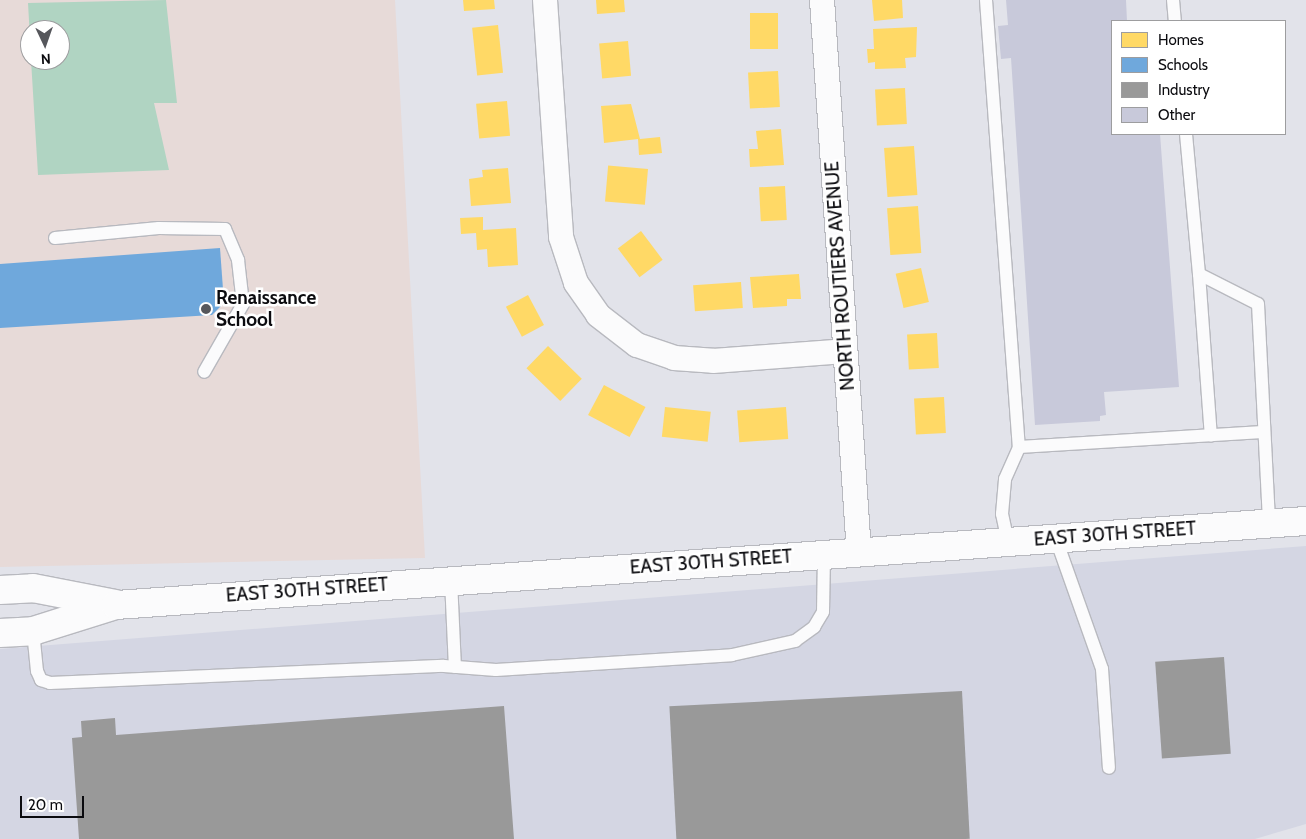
<!DOCTYPE html>
<html>
<head>
<meta charset="utf-8">
<style>
  body { margin:0 }
  #map { position:relative; width:1306px; height:839px; overflow:hidden; background:#e2e3ea; font-family:Cabin,sans-serif }
  div>[style] { position:absolute }
  .built>* { inset:0; background:#d4d6e3 }
  .education>* { inset:0; background:#e7dad8 }
  .green>* { inset:0; background:#b0d4c2 }
  .homes>* { inset:0; background:#ffd966; transform-origin:0 0 }
  .schools>* { inset:0; background:#6fa8dc }
  .industry>* { inset:0; background:#999; transform-origin:0 0 }
  .building>* { inset:0; background:#c8c9da }
  .roads { filter:drop-shadow(1px 0 #b8b9bf) drop-shadow(-1px 0 #b8b9bf) drop-shadow(0 1px #b8b9bf) drop-shadow(0 -1px #b8b9bf) }
  .service>* { height:12px; margin:-6px; padding:0 6px; transform-origin:6px; border-radius:6px; background:#fbfbfc }
  .minor>* { height:24px; margin:-12px; padding:0 12px; transform-origin:12px; border-radius:12px; background:#fbfbfc }
  .secondary>* { height:28px; margin:-14px; padding:0 14px; transform-origin:14px; border-radius:14px; background:#fbfbfc }
  .dots>* { width:14px; height:14px; translate:-50% -50%; box-sizing:border-box; border:2px solid #fff; border-radius:50% }
  span { translate:-50% -50%; white-space:nowrap; text-align:center; line-height:1.15; -webkit-text-stroke:5px #fff; paint-order:stroke }
  .street-label { font-size:19px; color:#0b0b0f }
  .poi-label { font-size:19px; color:#0b0b0f; font-weight:700 }
  .left { translate:0 -50%; text-align:left }
  .legend { position:absolute; left:1111px; top:20px; width:175px; height:115px; box-sizing:border-box; background:#fff; border:1px solid #9d9d9f; margin:0; padding:6px 9px; list-style:none; font-size:15px; color:#0b0b0f }
  .legend li { display:flex; align-items:center; gap:10px; height:25px }
  .legend b { width:25px; border:1px solid #9d9d9f }
  .north { position:absolute; left:20px; top:20px; width:50px; height:50px; box-sizing:border-box; background:#fff; border:1px solid #9d9d9f; border-radius:50%; rotate:177deg; font-size:14px; font-weight:700; line-height:20px; text-align:center; color:#0b0b0f }
  .north::after { content:''; display:block; margin:auto; width:18px; height:22px; background:#56575c; clip-path:polygon(50% 0,100% 100%,50% 72%,0 100%) }
  .scale { position:absolute; left:20px; top:796px; width:64px; height:22px; box-sizing:border-box; border:2px solid #0b0b0f; border-top:0; padding-left:6px; font-size:15px; line-height:18px; white-space:nowrap; color:#0b0b0f; -webkit-text-stroke:4px #fff; paint-order:stroke }
</style>
</head>
<body>
<div id="map">
  <div class="built">
    <div style="clip-path:polygon(1306px 546px,1306px 824px,1255px 839px,0 839px,0 649px)"></div>
  </div>
  <div class="education">
    <div style="clip-path:polygon(evenodd,0 0,395px 0,425px 558px,0 567px,0 0,30px 30px,60px 30px,60px 60px,30px 60px,30px 30px)"></div>
  </div>
  <div class="green">
    <div style="clip-path:polygon(166px 0,177px 103px,154px 103px,169px 170px,38px 175px,31px 60px,60px 60px,60px 30px,30px 30px,30px 39px,28px 3px)"></div>
  </div>
  <div class="homes">
    <div style="clip-path:polygon(463px 0,494px 0,495px 9px,464px 11px)"></div>
    <div style="clip-path:polygon(596px 0,624px 0,625px 12px,597px 14px)"></div>
    <div style="clip-path:polygon(872px 0,902px 0,903px 18px,874px 21px)"></div>
    <div style="left:778px;top:13px;width:36px;height:28px;rotate:90deg"></div>
    <div style="left:498px;top:25px;width:48px;height:26px;rotate:84deg"></div>
    <div style="clip-path:polygon(917px 27px,916px 57px,905px 58px,906px 68px,875px 69px,875px 62px,868px 63px,867px 49px,874px 49px,873px 29px)"></div>
    <div style="left:628px;top:41px;width:35px;height:29px;rotate:85deg"></div>
    <div style="left:778px;top:71px;width:36px;height:30px;rotate:87deg"></div>
    <div style="left:905px;top:88px;width:36px;height:30px;rotate:87deg"></div>
    <div style="left:507px;top:101px;width:35px;height:31px;rotate:85deg"></div>
    <div style="clip-path:polygon(631px 104px,640px 139px,660px 137px,662px 153px,639px 155px,638px 139px,604px 143px,601px 106px)"></div>
    <div style="clip-path:polygon(781px 129px,784px 165px,750px 167px,749px 149px,758px 149px,756px 131px)"></div>
    <div style="left:914px;top:146px;width:49px;height:30px;rotate:86deg"></div>
    <div style="clip-path:polygon(508px 168px,511px 203px,471px 206px,469px 179px,483px 177px,482px 170px)"></div>
    <div style="left:648px;top:169px;width:36px;height:40px;rotate:95deg"></div>
    <div style="left:785px;top:186px;width:34px;height:26px;rotate:87deg"></div>
    <div style="left:918px;top:206px;width:47px;height:31px;rotate:86deg"></div>
    <div style="clip-path:polygon(483px 217px,483px 230px,516px 228px,518px 265px,488px 267px,487px 249px,477px 250px,476px 233px,461px 234px,460px 218px)"></div>
    <div style="left:641px;top:231px;width:36px;height:29px;rotate:53deg"></div>
    <div style="left:921px;top:268px;width:35px;height:26px;rotate:77deg"></div>
    <div style="clip-path:polygon(799px 274px,801px 299px,787px 299px,787px 306px,753px 308px,750px 277px)"></div>
    <div style="left:741px;top:282px;width:26px;height:48px;rotate:86deg"></div>
    <div style="left:528px;top:295px;width:34px;height:25px;rotate:62deg"></div>
    <div style="left:937px;top:333px;width:35px;height:30px;rotate:87deg"></div>
    <div style="left:548px;top:346px;width:47px;height:31px;rotate:44deg"></div>
    <div style="left:604px;top:385px;width:47px;height:34px;rotate:28deg"></div>
    <div style="left:944px;top:397px;width:36px;height:30px;rotate:87deg"></div>
    <div style="left:665px;top:407px;width:46px;height:30px;rotate:6deg"></div>
    <div style="left:786px;top:407px;width:32px;height:49px;rotate:86deg"></div>
  </div>
  <div class="schools">
    <div style="clip-path:polygon(220px 248px,224px 303px,212px 315px,0 328px,0 264px)"></div>
  </div>
  <div class="industry">
    <div style="left:1224px;top:657px;width:97px;height:69px;rotate:86deg"></div>
    <div style="left:962px;top:691px;width:148px;height:293px;rotate:87deg"></div>
    <div style="clip-path:polygon(504px 706px,514px 839px,79px 839px,72px 738px,82px 737px,81px 721px,115px 718px,116px 735px)"></div>
  </div>
  <div class="building">
    <div style="clip-path:polygon(1006px 0,1126px 0,1127px 21px,1112px 21px,1112px 134px,1160px 134px,1179px 387px,1104px 392px,1106px 415px,1100px 416px,1100px 421px,1035px 425px,1011px 58px,1001px 59px,998px 26px,1008px 25px)"></div>
  </div>
  <div class="roads">
    <div class="service">
      <div style="left:986px;top:0;width:448px;rotate:85.8deg"></div>
      <div style="left:1019px;top:447px;width:244px;rotate:-3.5deg"></div>
      <div style="left:1173px;top:0;width:21px;rotate:85deg"></div>
      <div style="left:1186px;top:134px;width:141px;rotate:84.7deg"></div>
      <div style="left:1199px;top:274px;width:66px;rotate:27deg"></div>
      <div style="left:1258px;top:304px;width:219px;rotate:87.1deg"></div>
      <div style="left:55px;top:238px;width:104px;rotate:-5.5deg"></div>
      <div style="left:159px;top:228px;width:66px;rotate:0.9deg"></div>
      <div style="left:225px;top:229px;width:34px;rotate:67deg"></div>
      <div style="left:238px;top:260px;width:44px;rotate:83.5deg"></div>
      <div style="left:243px;top:304px;width:78px;rotate:119.8deg"></div>
      <div style="left:1199px;top:274px;width:162px;rotate:85.8deg"></div>
      <div style="left:1056px;top:539px;width:138px;rotate:70.5deg"></div>
      <div style="left:1102px;top:669px;width:99px;rotate:86deg"></div>
      <div style="left:1008px;top:542px;width:29px;rotate:-102deg"></div>
      <div style="left:1002px;top:514px;width:35px;rotate:-85deg"></div>
      <div style="left:1005px;top:479px;width:35px;rotate:-66deg"></div>
      <div style="left:451px;top:580px;width:87px;rotate:87.4deg"></div>
      <div style="left:33px;top:631px;width:40px;rotate:84.3deg"></div>
      <div style="left:37px;top:671px;width:10px;rotate:66deg"></div>
      <div style="left:41px;top:680px;width:9px;rotate:18deg"></div>
      <div style="left:50px;top:683px;width:394px;rotate:-2.5deg"></div>
      <div style="left:444px;top:666px;width:52px;rotate:4.4deg"></div>
      <div style="left:496px;top:670px;width:236px;rotate:-3.6deg"></div>
      <div style="left:732px;top:655px;width:65px;rotate:-12.5deg"></div>
      <div style="left:795px;top:641px;width:24px;rotate:-36deg"></div>
      <div style="left:814px;top:627px;width:17px;rotate:-59deg"></div>
      <div style="left:823px;top:612px;width:58px;rotate:-89deg"></div>
    </div>
    <div class="minor">
      <div style="left:545px;top:0;width:238px;rotate:86.1deg"></div>
      <div style="left:561px;top:237px;width:48px;rotate:71.9deg"></div>
      <div style="left:576px;top:283px;width:39px;rotate:55deg"></div>
      <div style="left:598px;top:315px;width:49px;rotate:37.6deg"></div>
      <div style="left:637px;top:345px;width:39px;rotate:19deg"></div>
      <div style="left:674px;top:358px;width:39px;rotate:4deg"></div>
      <div style="left:713px;top:361px;width:132px;rotate:-4.3deg"></div>
      <div style="left:822px;top:0;width:553px;rotate:86.17deg"></div>
    </div>
    <div class="secondary">
      <div style="left:0;top:590px;width:33px;rotate:-3deg"></div>
      <div style="left:33px;top:588px;width:84px;rotate:11deg"></div>
      <div style="left:0;top:633px;width:33px;rotate:-3deg"></div>
      <div style="left:33px;top:631px;width:87px;rotate:-17.4deg"></div>
      <div style="left:116px;top:605px;width:1193px;rotate:-4.04deg"></div>
    </div>
  </div>
  <div class="dots">
    <div style="left:206px;top:309px;background:#56575c"></div>
  </div>
  <div class="street-label">
    <span style="left:840px;top:276px;rotate:-94deg">NORTH ROUTIERS AVENUE</span>
    <span style="left:1115px;top:534px;rotate:-4deg">EAST 30TH STREET</span>
    <span style="left:711px;top:562px;rotate:-4deg">EAST 30TH STREET</span>
    <span style="left:307px;top:590px;rotate:-4deg">EAST 30TH STREET</span>
  </div>
  <div class="poi-label">
    <span class="left" style="left:216px;top:309px">Renaissance<br>School</span>
  </div>
  <ul class="legend">
  <li><b style="height:14px;background:#ffd966"></b>Homes</li>
  <li><b style="height:14px;background:#6fa8dc"></b>Schools</li>
  <li><b style="height:14px;background:#999"></b>Industry</li>
  <li><b style="height:14px;background:#c8c9da"></b>Other</li>
  </ul>
  <div class="north">N</div>
  <div class="scale">20 m</div>
</div>
</body>
</html>
